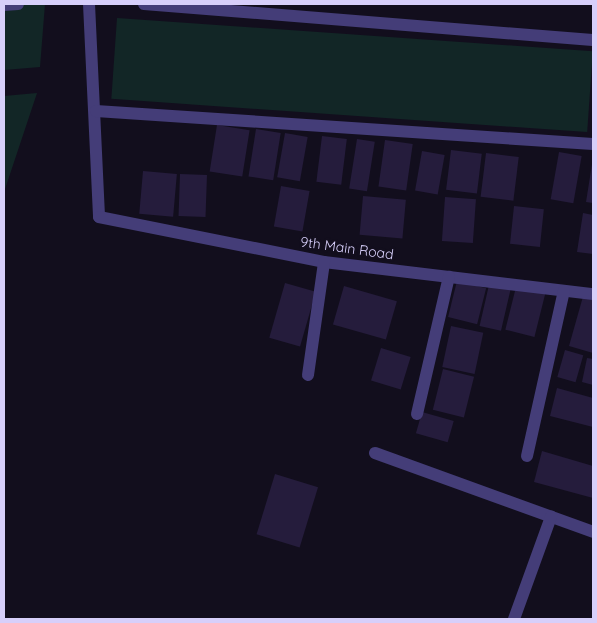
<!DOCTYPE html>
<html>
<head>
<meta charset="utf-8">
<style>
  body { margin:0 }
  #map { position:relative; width:597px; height:623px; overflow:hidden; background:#120e1d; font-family:Quicksand,sans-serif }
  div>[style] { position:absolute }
  .green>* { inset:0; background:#122626; transform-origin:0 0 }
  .building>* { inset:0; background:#251c3c; transform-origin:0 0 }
  .minor>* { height:12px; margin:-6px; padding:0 6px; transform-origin:6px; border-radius:6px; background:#443d78 }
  span { translate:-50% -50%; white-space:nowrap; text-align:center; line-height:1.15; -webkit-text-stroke:5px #120e1d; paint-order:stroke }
  .street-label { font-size:14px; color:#d7cffa }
  .frame { position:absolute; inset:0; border:5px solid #d7cffa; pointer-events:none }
</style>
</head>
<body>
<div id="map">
  <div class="green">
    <div style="clip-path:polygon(4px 4px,45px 4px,40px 67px,4px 70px)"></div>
    <div style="left:117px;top:18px;width:477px;height:81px;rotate:4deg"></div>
    <div style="clip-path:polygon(37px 93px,4px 192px,4px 96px)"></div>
  </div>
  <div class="building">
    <div style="left:217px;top:125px;width:33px;height:47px;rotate:9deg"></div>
    <div style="left:256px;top:129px;width:25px;height:48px;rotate:9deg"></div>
    <div style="left:285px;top:133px;width:23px;height:45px;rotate:10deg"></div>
    <div style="left:322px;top:136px;width:25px;height:46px;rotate:7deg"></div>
    <div style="left:357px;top:139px;width:18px;height:50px;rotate:9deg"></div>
    <div style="left:385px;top:140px;width:28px;height:47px;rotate:8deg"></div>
    <div style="left:451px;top:150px;width:31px;height:40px;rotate:7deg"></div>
    <div style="left:422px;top:151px;width:23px;height:40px;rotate:10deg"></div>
    <div style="left:559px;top:152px;width:23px;height:48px;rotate:10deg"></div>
    <div style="left:486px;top:153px;width:33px;height:44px;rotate:7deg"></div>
    <div style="clip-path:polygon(593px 158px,593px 203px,586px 202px)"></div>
    <div style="left:143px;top:171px;width:34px;height:43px;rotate:5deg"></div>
    <div style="left:180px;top:174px;width:27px;height:42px;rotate:2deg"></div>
    <div style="left:281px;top:186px;width:29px;height:41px;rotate:10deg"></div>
    <div style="left:363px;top:196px;width:43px;height:39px;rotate:5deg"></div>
    <div style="left:445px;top:197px;width:31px;height:44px;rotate:4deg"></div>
    <div style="left:514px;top:206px;width:30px;height:38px;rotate:6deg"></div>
    <div style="clip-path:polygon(583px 213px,593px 215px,593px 254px,577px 252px)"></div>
    <div style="left:457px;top:281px;width:30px;height:37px;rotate:14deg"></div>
    <div style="left:285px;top:283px;width:32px;height:57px;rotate:16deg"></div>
    <div style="left:489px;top:285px;width:22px;height:42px;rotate:13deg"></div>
    <div style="left:344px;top:286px;width:55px;height:40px;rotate:16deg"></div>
    <div style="left:516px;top:287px;width:30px;height:44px;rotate:14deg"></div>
    <div style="clip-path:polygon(584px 293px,593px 296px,593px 353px,569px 346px)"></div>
    <div style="left:451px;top:326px;width:33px;height:42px;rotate:12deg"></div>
    <div style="left:381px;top:348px;width:31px;height:34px;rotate:17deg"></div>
    <div style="left:565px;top:350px;width:19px;height:28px;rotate:16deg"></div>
    <div style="clip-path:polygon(587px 358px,593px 359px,593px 385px,582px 382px)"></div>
    <div style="left:443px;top:369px;width:32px;height:42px;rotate:14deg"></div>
    <div style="clip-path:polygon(557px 388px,593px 398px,593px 427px,550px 416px)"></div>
    <div style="left:422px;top:412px;width:33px;height:22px;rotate:16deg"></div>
    <div style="clip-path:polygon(542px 451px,593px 466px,593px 498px,534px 482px)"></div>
    <div style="left:275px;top:474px;width:45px;height:63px;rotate:17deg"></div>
  </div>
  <div class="minor">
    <div style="left:89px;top:4px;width:213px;rotate:87.3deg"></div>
    <div style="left:99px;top:217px;width:229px;rotate:11.3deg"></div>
    <div style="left:324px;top:262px;width:271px;rotate:6.8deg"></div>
    <div style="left:144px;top:4px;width:450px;rotate:4.6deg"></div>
    <div style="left:4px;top:5px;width:14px;rotate:-4deg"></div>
    <div style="left:96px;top:111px;width:498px;rotate:3.8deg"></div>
    <div style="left:308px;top:375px;width:114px;rotate:-81.9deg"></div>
    <div style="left:417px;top:414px;width:141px;rotate:-76.9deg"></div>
    <div style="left:375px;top:453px;width:232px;rotate:19.9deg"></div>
    <div style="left:527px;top:456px;width:169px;rotate:-77.4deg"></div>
    <div style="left:514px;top:619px;width:109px;rotate:-70.1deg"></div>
  </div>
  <div class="street-label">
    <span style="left:347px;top:248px;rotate:8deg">9th Main Road</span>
  </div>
  <div class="frame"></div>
</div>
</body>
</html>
